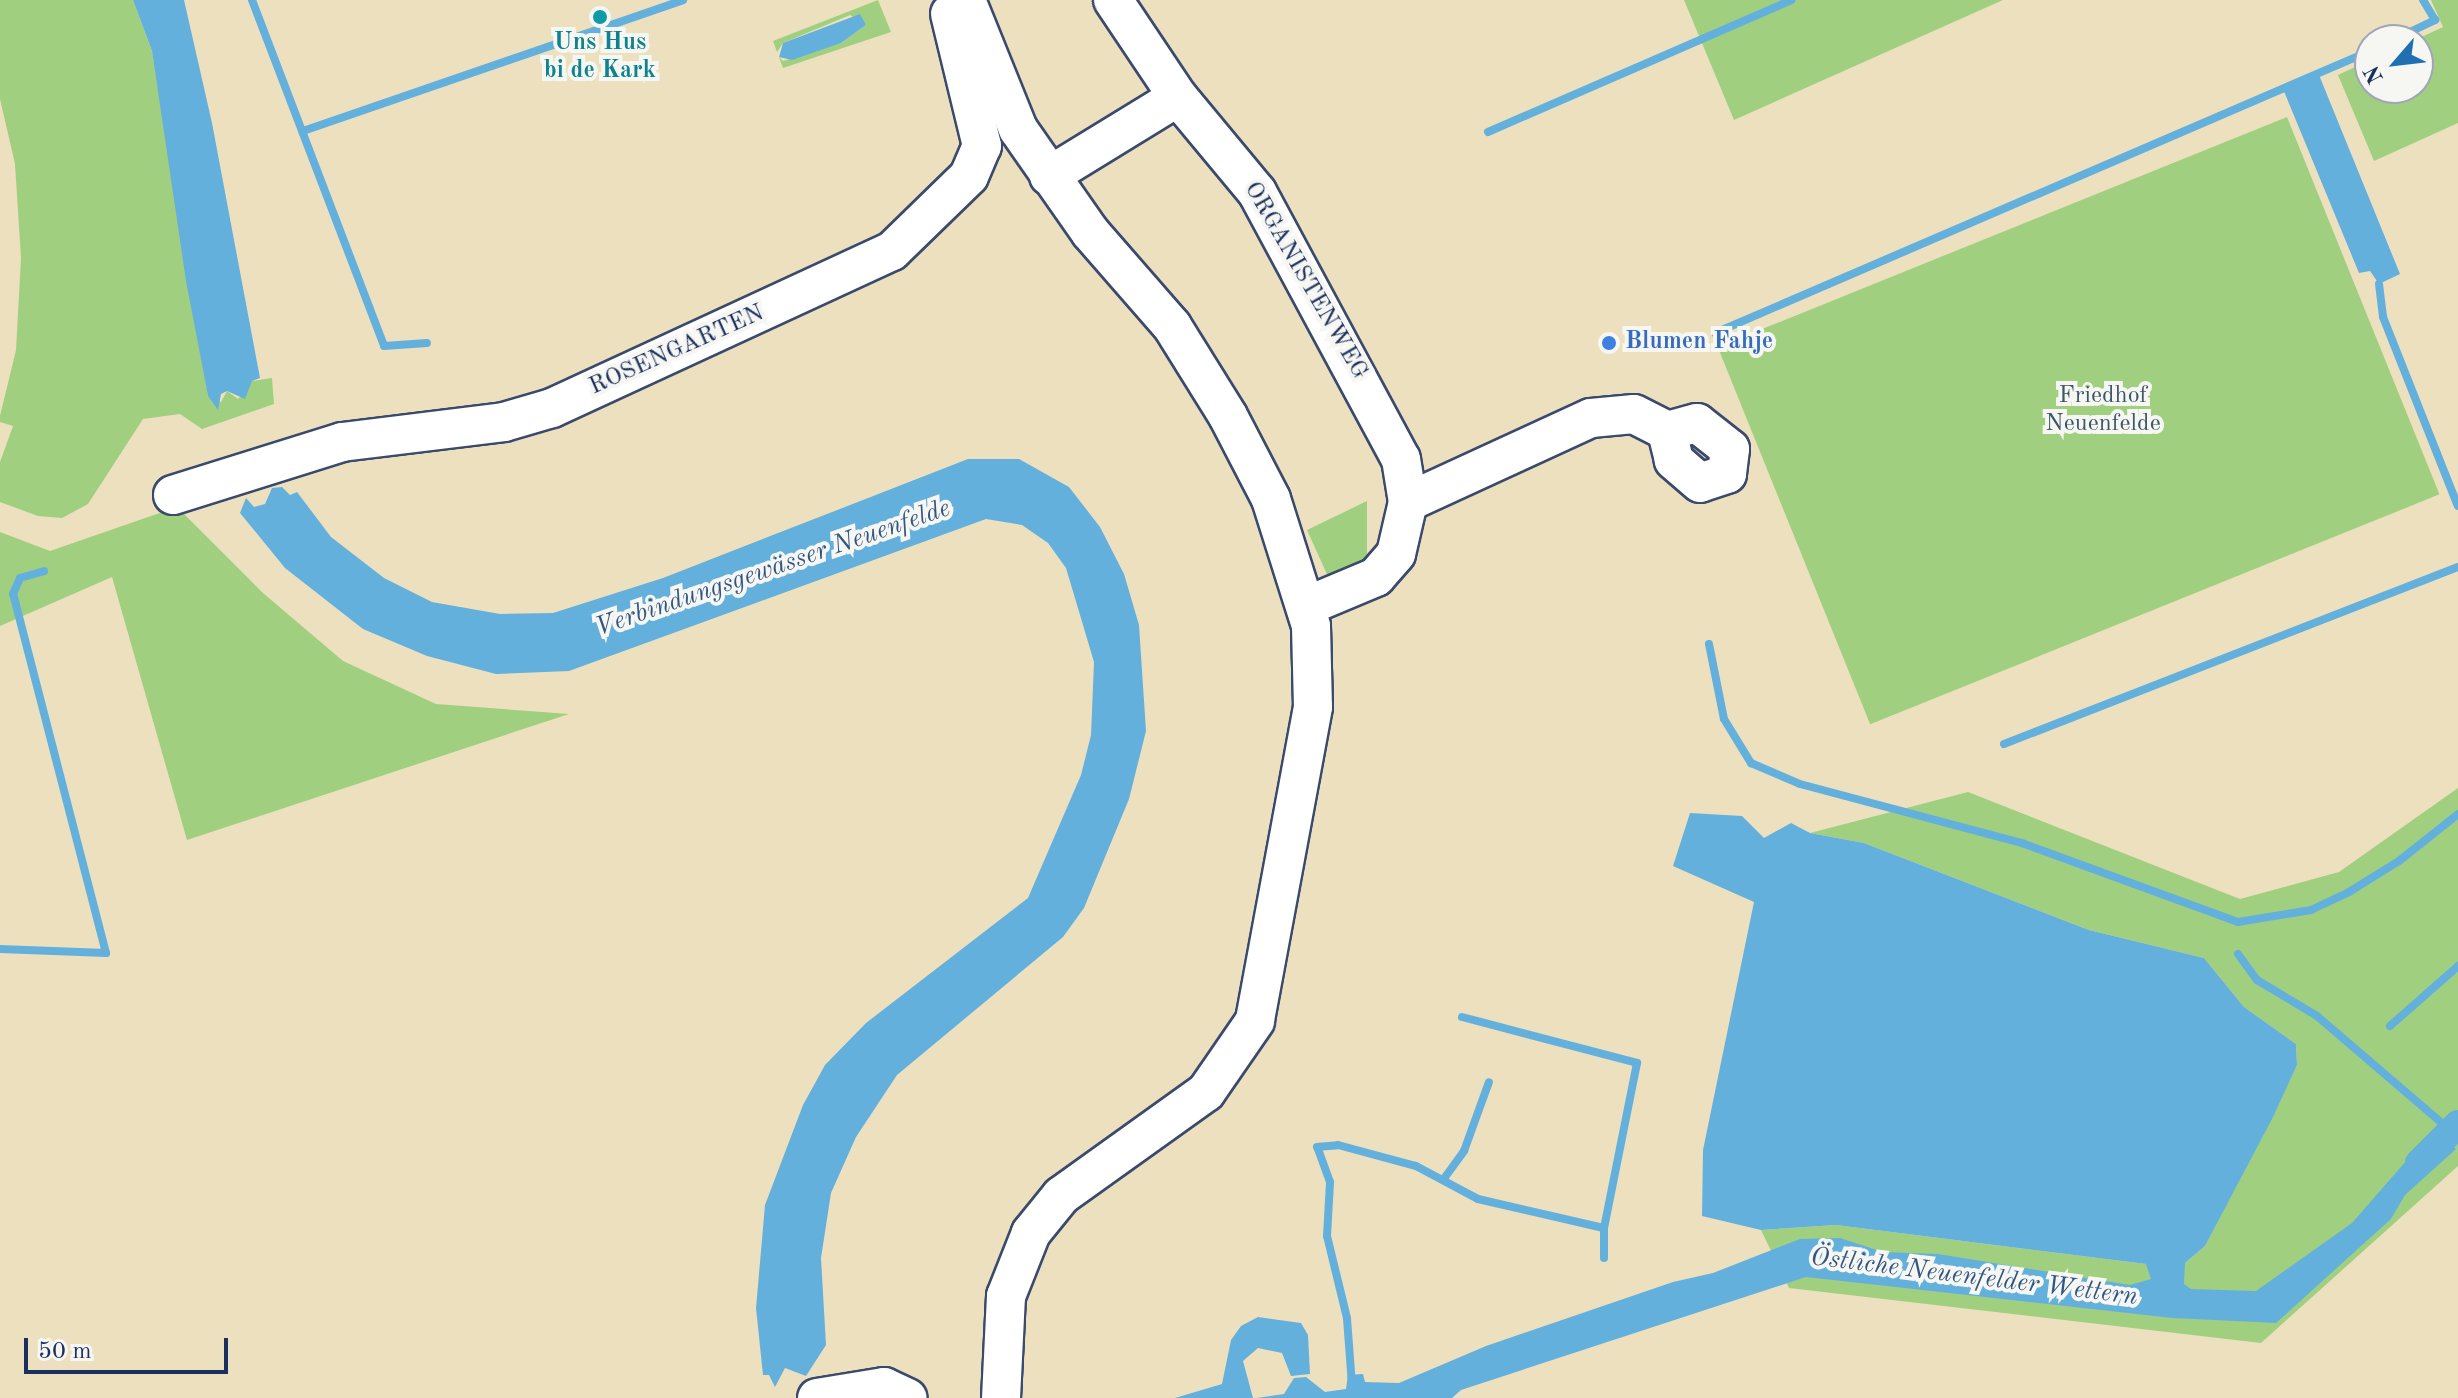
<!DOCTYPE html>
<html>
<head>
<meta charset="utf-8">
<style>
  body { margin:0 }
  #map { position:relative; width:2458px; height:1398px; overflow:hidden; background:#ece0bf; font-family:"Old Standard TT",serif }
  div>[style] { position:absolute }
  .green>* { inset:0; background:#a0d07f; transform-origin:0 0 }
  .water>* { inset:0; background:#64b0dd }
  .stream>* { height:8px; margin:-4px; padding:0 4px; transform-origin:4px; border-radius:4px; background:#64b0dd }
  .canal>* { height:28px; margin:-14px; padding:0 14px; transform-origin:14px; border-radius:14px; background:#64b0dd }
  .roads { filter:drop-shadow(2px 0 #3a4a6d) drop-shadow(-2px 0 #3a4a6d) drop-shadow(0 2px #3a4a6d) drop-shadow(0 -2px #3a4a6d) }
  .minor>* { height:38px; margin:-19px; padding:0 19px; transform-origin:19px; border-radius:19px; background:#fff }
  .dots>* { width:22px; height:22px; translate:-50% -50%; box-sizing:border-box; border:4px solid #f6f6f2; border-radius:50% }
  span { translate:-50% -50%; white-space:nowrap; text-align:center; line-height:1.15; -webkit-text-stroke:8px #f6f6f2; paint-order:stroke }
  .culture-label { font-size:24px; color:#0d838f; font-weight:700 }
  .street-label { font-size:24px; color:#1b2f5e }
  .shop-label { font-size:24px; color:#366cbe; font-weight:700 }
  .left { translate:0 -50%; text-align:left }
  .park-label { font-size:24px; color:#3c5766 }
  .water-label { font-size:26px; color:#315684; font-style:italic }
  .north { position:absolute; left:2354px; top:24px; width:80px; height:80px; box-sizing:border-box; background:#f6f6f2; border:2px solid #9ea6b7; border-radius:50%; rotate:242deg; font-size:22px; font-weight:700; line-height:32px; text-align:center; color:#1b2f5e }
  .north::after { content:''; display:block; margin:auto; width:28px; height:36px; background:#1f6fb2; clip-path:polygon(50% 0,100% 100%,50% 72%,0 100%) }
  .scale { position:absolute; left:24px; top:1338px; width:204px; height:36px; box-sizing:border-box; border:4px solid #1b2f5e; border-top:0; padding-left:10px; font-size:24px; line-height:28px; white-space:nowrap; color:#1b2f5e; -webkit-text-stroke:6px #f6f6f2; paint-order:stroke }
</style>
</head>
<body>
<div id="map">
  <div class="green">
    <div style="clip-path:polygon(0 0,133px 0,152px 51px,208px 396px,221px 402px,227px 391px,238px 399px,252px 381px,272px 378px,274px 404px,202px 429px,180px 414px,143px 419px,88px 504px,62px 518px,38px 516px,0 502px,0 462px,13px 426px,0 422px,0 416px,16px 350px,21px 258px,15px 164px,0 99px)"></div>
    <div style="clip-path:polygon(878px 0,891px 32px,783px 68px,779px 57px,783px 61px,841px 43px,866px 25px,850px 15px,783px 43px,777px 52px,773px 41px)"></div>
    <div style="clip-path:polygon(1684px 0,2003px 0,1734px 120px)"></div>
    <div style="clip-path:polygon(2431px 0,2458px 0,2458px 123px,2374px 161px,2338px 75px,2370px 60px,2370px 88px,2418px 88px,2415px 40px,2443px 27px)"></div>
    <div style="left:2287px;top:117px;width:407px;height:614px;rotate:68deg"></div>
    <div style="clip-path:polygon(1367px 501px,1367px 562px,1330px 581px,1307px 530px)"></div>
    <div style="clip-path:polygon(177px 507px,263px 593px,343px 661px,436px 704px,569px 714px,187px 840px,112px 577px,0 626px,0 532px,50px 551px)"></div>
    <div style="clip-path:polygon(2458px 788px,2458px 1166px,2261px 1343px,1789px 1288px,1761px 1230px,1836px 1225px,2146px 1264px,2152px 1271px,2185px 1263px,2205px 1246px,2297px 1065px,2296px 1044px,2244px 1007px,2204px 958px,2089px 930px,1864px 843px,1810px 833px,1968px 792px,2240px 899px,2339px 872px)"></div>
  </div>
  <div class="water">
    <div style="clip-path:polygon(133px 0,184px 0,212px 123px,260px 378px,252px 381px,245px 399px,227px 391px,221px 394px,218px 410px,208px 396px,186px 281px,152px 51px)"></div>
    <div style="clip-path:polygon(860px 14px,866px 25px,841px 43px,792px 60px,779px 57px,783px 43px)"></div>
    <div style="clip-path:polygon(2319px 75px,2400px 274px,2379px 284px,2370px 271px,2359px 273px,2283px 89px)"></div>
    <div style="clip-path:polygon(968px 459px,1019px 459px,1069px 487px,1100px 527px,1124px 574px,1139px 625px,1146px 731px,1129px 799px,1084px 908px,1063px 937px,897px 1075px,856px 1137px,831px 1193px,821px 1258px,826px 1345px,806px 1376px,785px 1368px,775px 1387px,769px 1375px,763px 1375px,756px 1308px,765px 1205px,803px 1105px,825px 1065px,866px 1023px,1028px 898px,1081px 775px,1091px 735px,1094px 662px,1066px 568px,1048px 543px,1022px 525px,986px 519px,569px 671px,496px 674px,427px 656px,363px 629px,285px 568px,240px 513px,246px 498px,254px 507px,265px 504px,272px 488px,282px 487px,290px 495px,297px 492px,331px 537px,384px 578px,432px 602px,500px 614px,553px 613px,663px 578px)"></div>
    <div style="clip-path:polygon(1690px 813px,1742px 816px,1764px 838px,1791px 823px,1810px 833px,1864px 843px,2089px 930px,2204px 958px,2244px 1007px,2296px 1044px,2297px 1065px,2273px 1117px,2205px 1246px,2185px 1263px,2184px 1284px,2191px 1289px,2256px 1291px,2352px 1223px,2434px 1129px,2456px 1149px,2405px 1195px,2391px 1219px,2276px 1323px,2172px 1318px,1806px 1277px,1461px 1390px,1452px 1398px,1257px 1398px,1284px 1394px,1294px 1378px,1306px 1377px,1325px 1392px,1346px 1389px,1348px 1375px,1363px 1374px,1365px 1382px,1399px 1383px,1486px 1346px,1673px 1282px,1713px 1273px,1800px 1239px,1840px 1238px,1883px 1252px,1938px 1254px,2130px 1285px,2151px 1279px,2146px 1264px,1836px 1225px,1761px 1230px,1702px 1216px,1703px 1150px,1754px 902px,1673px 866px)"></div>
    <div style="clip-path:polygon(1258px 1317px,1301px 1323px,1308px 1335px,1310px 1374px,1291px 1376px,1282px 1353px,1258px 1348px,1243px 1361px,1253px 1398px,1175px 1398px,1222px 1384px,1231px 1340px,1241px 1326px)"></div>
  </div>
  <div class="stream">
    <div style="left:252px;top:0;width:370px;rotate:69.1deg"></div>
    <div style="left:384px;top:346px;width:43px;rotate:-4deg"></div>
    <div style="left:2393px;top:40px;width:47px;rotate:-25.5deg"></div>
    <div style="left:2435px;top:20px;width:23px;rotate:-121deg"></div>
    <div style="left:303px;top:131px;width:402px;rotate:-19deg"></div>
    <div style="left:1488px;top:132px;width:331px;rotate:-23.5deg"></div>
    <div style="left:2379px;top:284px;width:33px;rotate:83deg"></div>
    <div style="left:2383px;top:317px;width:203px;rotate:68.4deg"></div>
    <div style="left:1715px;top:333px;width:713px;rotate:-23.29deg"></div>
    <div style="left:1709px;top:644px;width:76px;rotate:78.7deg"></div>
    <div style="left:1724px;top:719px;width:52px;rotate:58.5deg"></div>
    <div style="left:1751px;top:763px;width:53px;rotate:23.2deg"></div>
    <div style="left:1800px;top:784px;width:230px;rotate:14.9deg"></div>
    <div style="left:2022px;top:843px;width:230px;rotate:20.1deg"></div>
    <div style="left:2238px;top:922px;width:74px;rotate:-9.3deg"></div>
    <div style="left:2311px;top:910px;width:42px;rotate:-25.3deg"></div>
    <div style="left:2349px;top:892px;width:59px;rotate:-31.8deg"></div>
    <div style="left:2399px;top:861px;width:75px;rotate:-38.5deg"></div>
    <div style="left:2004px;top:744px;width:487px;rotate:-21.3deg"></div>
    <div style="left:0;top:949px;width:106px;rotate:2.2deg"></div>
    <div style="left:106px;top:953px;width:371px;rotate:-104.5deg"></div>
    <div style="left:13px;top:594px;width:17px;rotate:-66deg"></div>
    <div style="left:20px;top:578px;width:25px;rotate:-16deg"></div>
    <div style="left:2238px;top:954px;width:32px;rotate:54deg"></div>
    <div style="left:2257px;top:980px;width:70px;rotate:31deg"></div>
    <div style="left:2317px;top:1016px;width:177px;rotate:40.6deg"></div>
    <div style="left:1462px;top:1017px;width:181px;rotate:14.7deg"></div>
    <div style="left:1637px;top:1063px;width:168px;rotate:101.3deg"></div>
    <div style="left:1604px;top:1228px;width:30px;rotate:90deg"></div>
    <div style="left:2390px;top:1026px;width:91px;rotate:-41.4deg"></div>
    <div style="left:1443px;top:1180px;width:36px;rotate:-54deg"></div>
    <div style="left:1464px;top:1151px;width:73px;rotate:-70.1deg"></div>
    <div style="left:1352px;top:1385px;width:67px;rotate:-94.3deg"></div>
    <div style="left:1347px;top:1318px;width:84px;rotate:-103.7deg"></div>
    <div style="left:1327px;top:1236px;width:54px;rotate:-86.8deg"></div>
    <div style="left:1330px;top:1182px;width:37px;rotate:-110deg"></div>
    <div style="left:1317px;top:1147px;width:21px;rotate:-5deg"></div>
    <div style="left:1338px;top:1145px;width:81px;rotate:15.1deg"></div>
    <div style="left:1416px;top:1166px;width:70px;rotate:28deg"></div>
    <div style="left:1478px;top:1199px;width:129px;rotate:13deg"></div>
  </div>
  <div class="canal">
    <div style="left:2419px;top:1163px;width:55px;rotate:-45deg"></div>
  </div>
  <div class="roads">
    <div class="minor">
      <div style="left:966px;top:0;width:139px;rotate:68deg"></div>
      <div style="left:1018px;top:129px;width:126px;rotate:55deg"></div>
      <div style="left:1090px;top:232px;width:125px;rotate:48.9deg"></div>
      <div style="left:1172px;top:326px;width:106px;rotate:58.1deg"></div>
      <div style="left:1228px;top:416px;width:93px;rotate:62.6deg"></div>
      <div style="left:1271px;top:499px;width:133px;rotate:72.5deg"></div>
      <div style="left:1311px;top:626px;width:81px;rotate:88.6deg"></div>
      <div style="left:1313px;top:707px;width:319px;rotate:100.5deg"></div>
      <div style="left:1255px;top:1021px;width:86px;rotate:124.6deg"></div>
      <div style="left:1206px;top:1092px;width:178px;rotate:144.4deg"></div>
      <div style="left:1061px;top:1196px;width:48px;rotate:129deg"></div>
      <div style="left:1031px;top:1233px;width:68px;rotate:111.6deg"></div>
      <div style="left:1006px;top:1296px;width:102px;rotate:92.8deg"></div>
      <div style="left:1113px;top:0;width:117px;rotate:56.2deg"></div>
      <div style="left:1178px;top:97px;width:124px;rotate:50.3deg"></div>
      <div style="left:1257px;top:192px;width:303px;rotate:61.7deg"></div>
      <div style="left:1401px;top:459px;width:44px;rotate:80.8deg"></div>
      <div style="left:1408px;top:502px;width:53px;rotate:103deg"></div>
      <div style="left:1396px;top:554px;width:30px;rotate:131deg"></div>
      <div style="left:1376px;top:577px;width:75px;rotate:157.2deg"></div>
      <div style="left:1049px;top:176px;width:151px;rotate:-31.5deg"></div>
      <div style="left:173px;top:495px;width:177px;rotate:-17.4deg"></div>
      <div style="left:342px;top:442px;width:163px;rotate:-7deg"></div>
      <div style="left:504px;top:422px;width:50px;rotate:-16.3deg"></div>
      <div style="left:552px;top:408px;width:374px;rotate:-24.8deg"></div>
      <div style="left:892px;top:251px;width:107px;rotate:-44.2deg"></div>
      <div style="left:969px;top:176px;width:33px;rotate:-67deg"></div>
      <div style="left:982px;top:146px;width:136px;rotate:-103.6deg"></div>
      <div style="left:1408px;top:502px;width:201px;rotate:-24.7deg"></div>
      <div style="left:1591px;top:418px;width:43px;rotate:-5.3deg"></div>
      <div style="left:1634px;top:414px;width:37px;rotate:27deg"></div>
      <div style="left:1667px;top:431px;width:31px;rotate:-15deg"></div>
      <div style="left:1697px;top:423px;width:42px;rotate:38.2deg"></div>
      <div style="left:1730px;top:449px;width:25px;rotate:97deg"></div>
      <div style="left:1727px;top:474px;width:28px;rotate:162deg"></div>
      <div style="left:1700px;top:483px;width:35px;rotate:-139deg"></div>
      <div style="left:1674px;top:460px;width:30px;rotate:-104deg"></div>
      <div style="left:817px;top:1398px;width:68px;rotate:-9.3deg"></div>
      <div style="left:884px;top:1387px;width:26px;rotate:25deg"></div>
    </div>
  </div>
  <div class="dots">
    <div style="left:600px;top:17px;background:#0f9aa8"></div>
    <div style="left:1609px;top:343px;background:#3f7fe0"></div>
  </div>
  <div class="culture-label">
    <span style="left:600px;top:58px">Uns Hus<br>bi de Kark</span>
  </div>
  <div class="street-label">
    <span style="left:1305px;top:281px;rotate:60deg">ORGANISTENWEG</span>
    <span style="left:677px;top:351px;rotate:-24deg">ROSENGARTEN</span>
  </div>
  <div class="shop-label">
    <span class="left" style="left:1625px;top:343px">Blumen Fahje</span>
  </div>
  <div class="park-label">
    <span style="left:2103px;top:411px">Friedhof<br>Neuenfelde</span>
  </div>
  <div class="water-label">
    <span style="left:773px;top:569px;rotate:-19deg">Verbindungsgewässer Neuenfelde</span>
    <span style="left:1974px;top:1278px;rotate:7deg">Östliche Neuenfelder Wettern</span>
  </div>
  <div class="north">N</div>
  <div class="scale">50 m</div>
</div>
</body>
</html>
